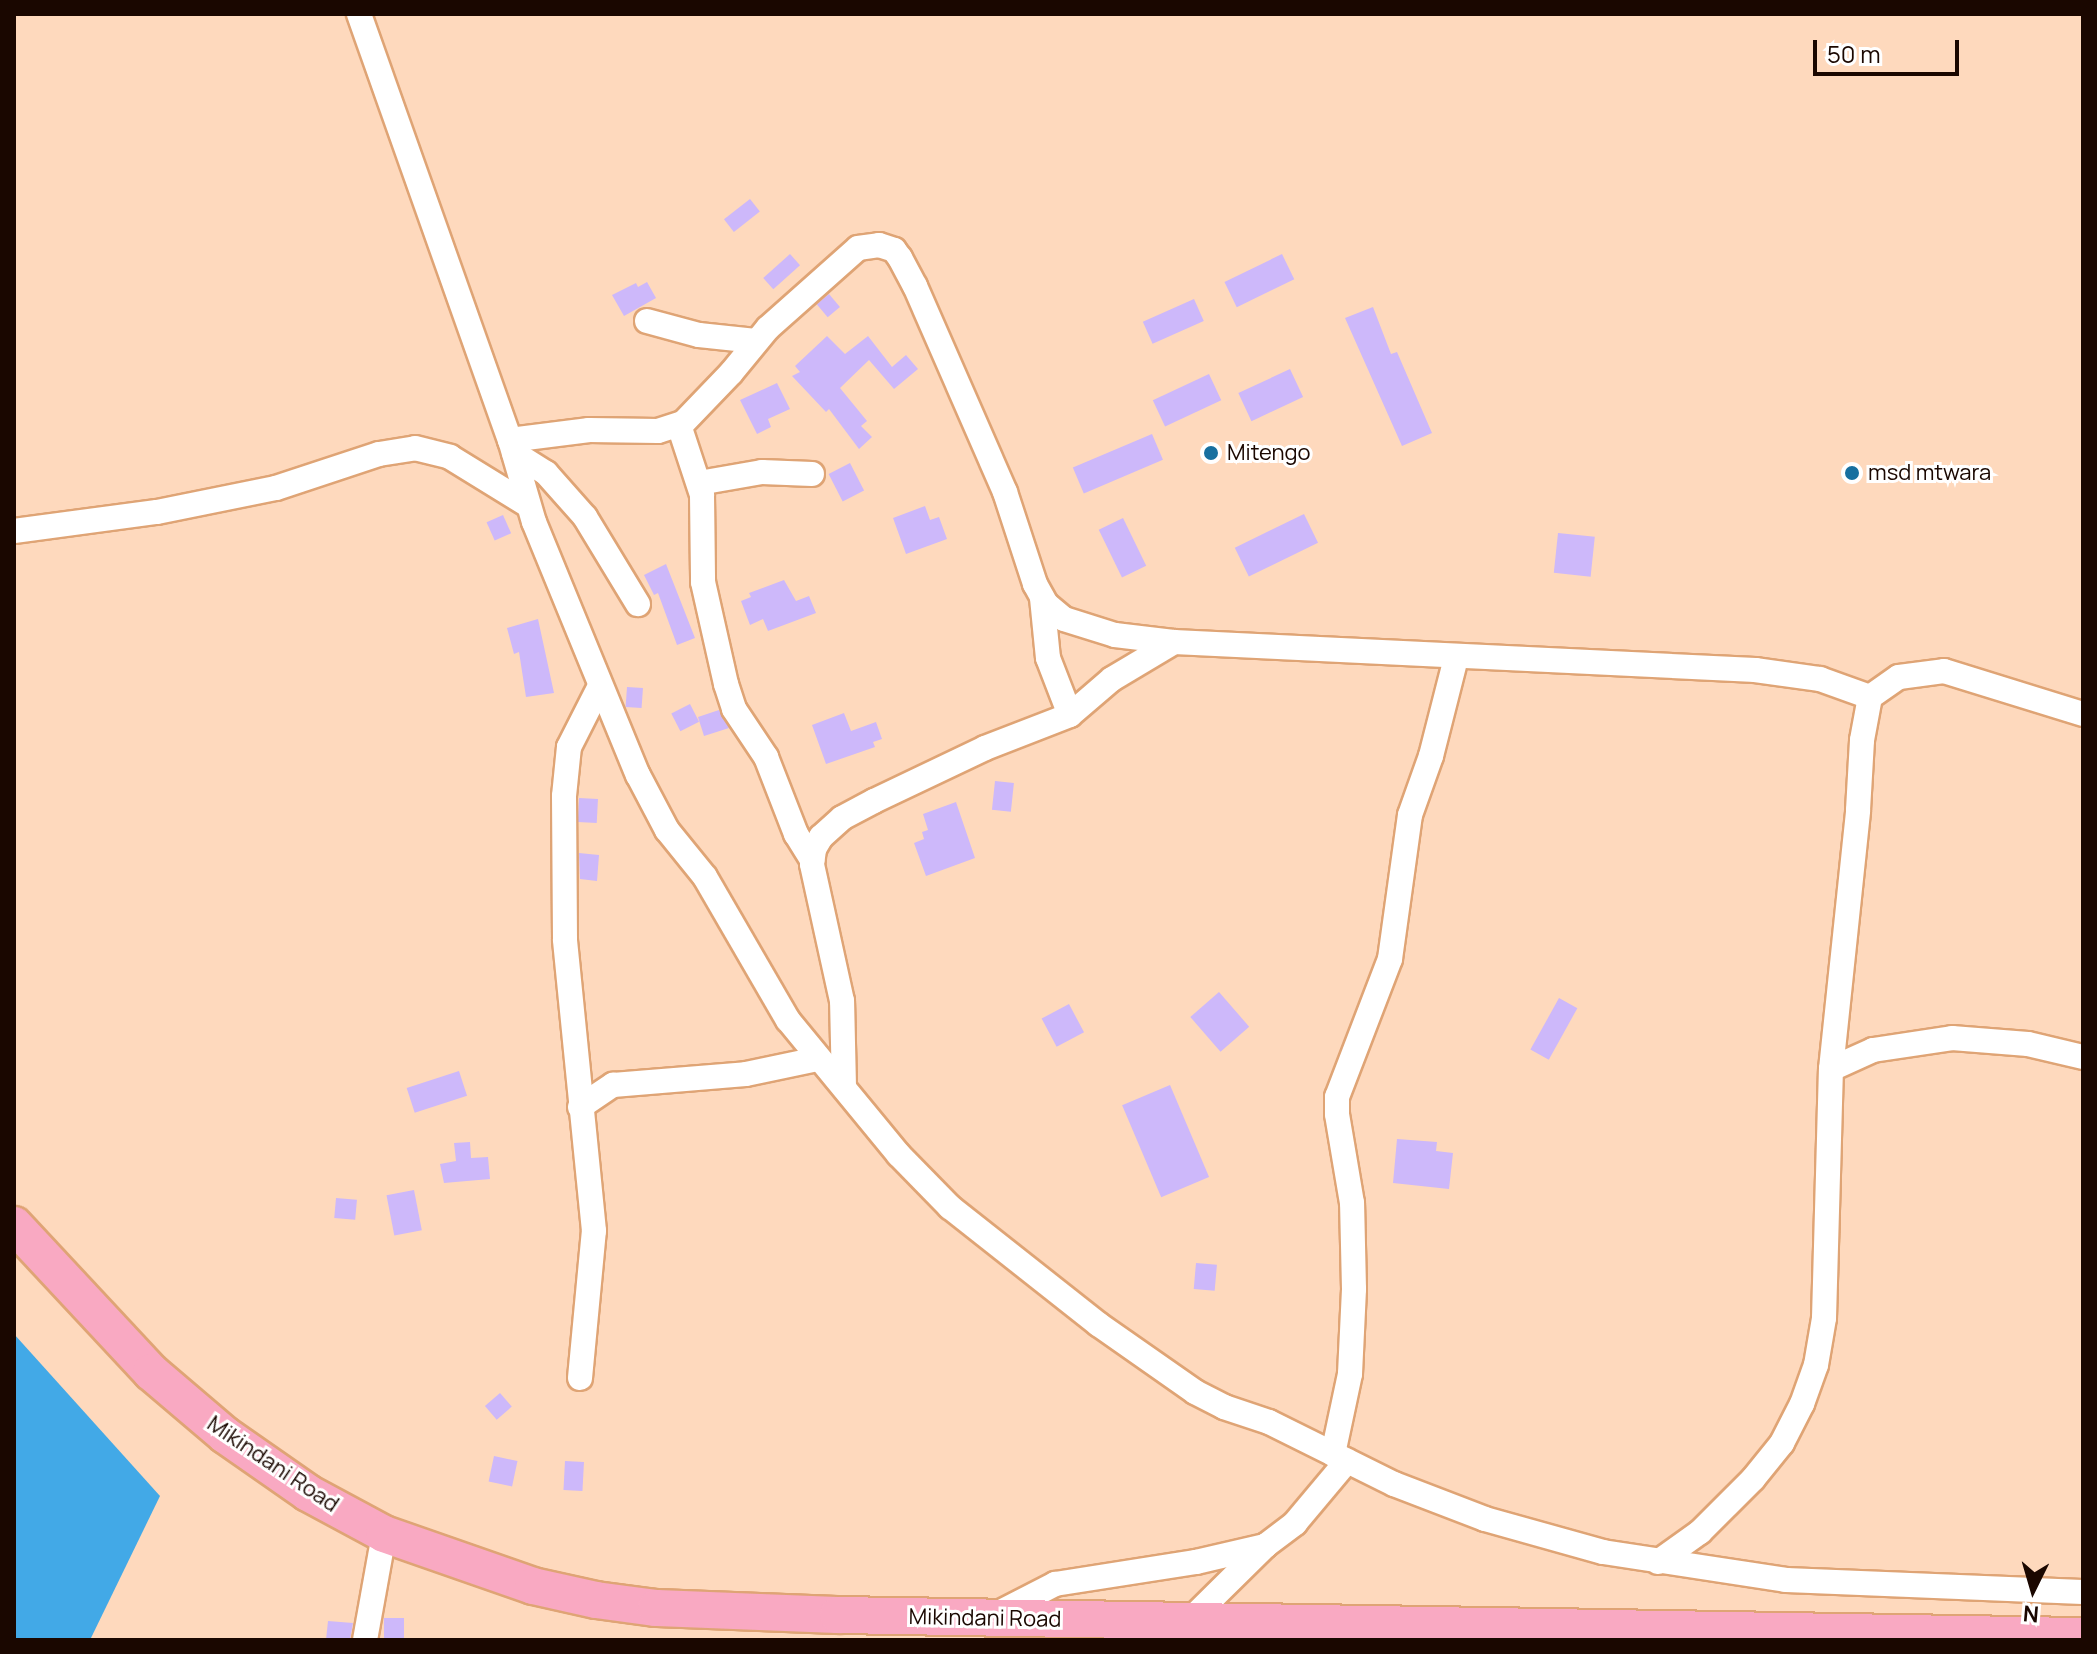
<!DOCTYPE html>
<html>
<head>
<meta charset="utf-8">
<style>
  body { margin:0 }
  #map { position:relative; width:2097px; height:1654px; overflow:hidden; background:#fed9bd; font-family:Manrope,sans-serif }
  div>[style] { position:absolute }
  .water>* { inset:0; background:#42a9e7 }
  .building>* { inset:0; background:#cdb8fa; transform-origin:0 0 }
  .roads { filter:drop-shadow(2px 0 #dfa475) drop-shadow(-2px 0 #dfa475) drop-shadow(0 2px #dfa475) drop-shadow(0 -2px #dfa475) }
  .minor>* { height:24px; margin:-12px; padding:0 12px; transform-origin:12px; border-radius:12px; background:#fff }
  .highway>* { height:36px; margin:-18px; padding:0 18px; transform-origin:18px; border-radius:18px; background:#f9a9c2 }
  .dots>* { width:22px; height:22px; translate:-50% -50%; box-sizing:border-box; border:4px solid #fff; border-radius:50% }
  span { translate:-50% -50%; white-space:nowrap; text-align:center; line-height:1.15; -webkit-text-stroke:6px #fff; paint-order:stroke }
  .poi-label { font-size:22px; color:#1a0700 }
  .left { translate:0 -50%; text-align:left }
  .street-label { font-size:22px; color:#1a0700 }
  .frame { position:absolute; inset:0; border:16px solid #1a0700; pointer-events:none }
  .north { position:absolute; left:1993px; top:1550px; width:80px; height:80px; -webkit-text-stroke:6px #fff; paint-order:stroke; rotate:185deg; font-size:22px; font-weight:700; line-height:32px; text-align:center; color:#1a0700 }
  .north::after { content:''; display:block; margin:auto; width:28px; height:36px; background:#1a0700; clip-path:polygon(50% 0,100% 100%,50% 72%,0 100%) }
  .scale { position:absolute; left:1813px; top:40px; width:146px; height:36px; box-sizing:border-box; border:4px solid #1a0700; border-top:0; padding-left:10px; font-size:24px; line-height:28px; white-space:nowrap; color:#1a0700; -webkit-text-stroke:6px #fff; paint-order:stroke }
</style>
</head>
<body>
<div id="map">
  <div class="water">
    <div style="clip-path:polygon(14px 1334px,160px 1496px,90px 1640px,14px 1640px)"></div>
  </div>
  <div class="building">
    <div style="left:750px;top:199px;width:16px;height:33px;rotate:52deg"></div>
    <div style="left:790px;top:254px;width:15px;height:36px;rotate:48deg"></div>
    <div style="left:1282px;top:254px;width:28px;height:64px;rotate:64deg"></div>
    <div style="clip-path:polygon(647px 282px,656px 298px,624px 316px,612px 295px,636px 283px,638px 287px)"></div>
    <div style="left:829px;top:294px;width:17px;height:16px;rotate:50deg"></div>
    <div style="left:1194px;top:299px;width:24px;height:56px;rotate:66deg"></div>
    <div style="clip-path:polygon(1373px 307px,1391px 354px,1397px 352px,1432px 433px,1402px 446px,1345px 318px)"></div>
    <div style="clip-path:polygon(827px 336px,845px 354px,868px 336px,892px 367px,906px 355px,918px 369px,894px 389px,869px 360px,840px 388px,867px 421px,861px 426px,872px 437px,859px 449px,829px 409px,826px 412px,792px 376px,800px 372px,795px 366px)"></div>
    <div style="left:1290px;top:369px;width:31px;height:57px;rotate:65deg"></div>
    <div style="left:1209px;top:374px;width:29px;height:62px;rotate:65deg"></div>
    <div style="clip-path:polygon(777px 383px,790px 409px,768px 419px,771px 427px,757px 434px,740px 400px)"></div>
    <div style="left:1152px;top:434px;width:28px;height:86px;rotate:67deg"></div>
    <div style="left:850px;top:463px;width:31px;height:24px;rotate:63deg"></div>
    <div style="clip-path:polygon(925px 506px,930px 520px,939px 517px,947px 539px,906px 554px,893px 518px)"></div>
    <div style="left:1304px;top:514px;width:32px;height:77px;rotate:64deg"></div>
    <div style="left:503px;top:515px;width:20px;height:18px;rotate:66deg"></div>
    <div style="left:1123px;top:518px;width:53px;height:27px;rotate:64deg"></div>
    <div style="left:1558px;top:533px;width:37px;height:40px;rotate:6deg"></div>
    <div style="clip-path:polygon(666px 564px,695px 638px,677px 645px,658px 593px,654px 595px,644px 575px)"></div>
    <div style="clip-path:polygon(784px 580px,796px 601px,809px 596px,816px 613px,768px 631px,763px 619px,750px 625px,741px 601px,751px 597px,749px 593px)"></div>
    <div style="clip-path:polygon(538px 619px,554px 693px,526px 697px,519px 652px,514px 654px,507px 628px)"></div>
    <div style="left:627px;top:687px;width:16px;height:20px;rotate:4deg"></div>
    <div style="left:690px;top:704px;width:20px;height:21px;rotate:63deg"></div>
    <div style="clip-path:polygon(719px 710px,729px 728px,704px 736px,698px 717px)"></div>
    <div style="clip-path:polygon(844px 713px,851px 731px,876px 722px,882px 739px,873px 742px,875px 747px,826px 764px,812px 725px)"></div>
    <div style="left:995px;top:781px;width:19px;height:29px;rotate:6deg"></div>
    <div style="left:579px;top:798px;width:19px;height:24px;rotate:3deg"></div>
    <div style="clip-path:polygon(956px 802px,975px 858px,926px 876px,914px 843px,924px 839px,922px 832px,928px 830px,923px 814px)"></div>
    <div style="clip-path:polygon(579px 853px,599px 855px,597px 881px,580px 879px)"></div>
    <div style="left:1219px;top:992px;width:46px;height:38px;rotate:49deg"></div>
    <div style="left:1559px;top:998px;width:21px;height:59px;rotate:29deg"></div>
    <div style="left:1069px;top:1004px;width:32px;height:31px;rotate:62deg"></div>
    <div style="left:459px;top:1071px;width:26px;height:55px;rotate:72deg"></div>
    <div style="left:1170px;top:1085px;width:100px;height:52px;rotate:67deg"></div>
    <div style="clip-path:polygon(1397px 1139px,1437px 1142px,1436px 1151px,1453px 1153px,1449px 1189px,1393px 1183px)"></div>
    <div style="clip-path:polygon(470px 1142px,471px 1158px,488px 1157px,490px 1179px,444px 1183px,440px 1164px,456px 1161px,454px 1143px)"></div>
    <div style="left:414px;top:1190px;width:41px;height:28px;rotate:79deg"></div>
    <div style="left:336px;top:1198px;width:21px;height:20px;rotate:5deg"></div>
    <div style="left:1196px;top:1263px;width:21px;height:26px;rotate:5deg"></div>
    <div style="left:500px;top:1393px;width:18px;height:20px;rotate:49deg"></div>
    <div style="left:494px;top:1456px;width:24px;height:26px;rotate:12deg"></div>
    <div style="left:565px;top:1461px;width:19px;height:29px;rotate:3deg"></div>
    <div style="left:384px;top:1618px;width:20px;height:22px"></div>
    <div style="clip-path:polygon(328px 1621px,353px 1623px,350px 1640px,326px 1640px)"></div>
  </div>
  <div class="roads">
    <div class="minor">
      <div style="left:359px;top:14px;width:452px;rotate:70.5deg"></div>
      <div style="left:510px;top:440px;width:85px;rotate:73.7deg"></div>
      <div style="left:534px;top:522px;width:274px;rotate:67.7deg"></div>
      <div style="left:638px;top:775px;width:62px;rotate:62.2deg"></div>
      <div style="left:667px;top:830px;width:60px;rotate:51deg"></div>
      <div style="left:705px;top:877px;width:165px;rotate:59.9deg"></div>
      <div style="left:788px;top:1020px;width:175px;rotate:50.6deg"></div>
      <div style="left:899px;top:1155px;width:73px;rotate:45.6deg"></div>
      <div style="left:950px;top:1207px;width:189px;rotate:38.3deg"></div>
      <div style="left:1098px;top:1324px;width:118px;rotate:35deg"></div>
      <div style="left:1195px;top:1392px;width:33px;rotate:27deg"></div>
      <div style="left:1224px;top:1407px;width:47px;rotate:18.4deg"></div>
      <div style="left:1269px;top:1422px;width:140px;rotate:26.4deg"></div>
      <div style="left:1394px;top:1484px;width:97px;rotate:21deg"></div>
      <div style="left:1485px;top:1519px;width:123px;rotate:15.6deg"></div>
      <div style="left:1603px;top:1552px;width:185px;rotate:8.7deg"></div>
      <div style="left:1786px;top:1580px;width:297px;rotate:2.3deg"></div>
      <div style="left:647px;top:321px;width:54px;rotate:15.1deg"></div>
      <div style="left:699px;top:335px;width:57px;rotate:6deg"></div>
      <div style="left:679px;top:425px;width:74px;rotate:71.8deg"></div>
      <div style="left:702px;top:495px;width:87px;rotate:89.3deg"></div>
      <div style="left:703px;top:582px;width:105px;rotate:77.3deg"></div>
      <div style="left:726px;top:684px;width:26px;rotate:72deg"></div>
      <div style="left:734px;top:709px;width:58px;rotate:56.3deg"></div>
      <div style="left:766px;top:757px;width:83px;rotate:68.7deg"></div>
      <div style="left:796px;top:834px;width:31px;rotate:58deg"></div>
      <div style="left:510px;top:440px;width:80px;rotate:-7.2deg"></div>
      <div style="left:589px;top:430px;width:69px;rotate:0.8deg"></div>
      <div style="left:658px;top:431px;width:26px;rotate:-18deg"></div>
      <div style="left:683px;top:423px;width:69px;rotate:-46.2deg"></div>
      <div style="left:731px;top:373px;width:58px;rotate:-50.6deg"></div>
      <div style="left:768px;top:328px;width:120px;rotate:-41.6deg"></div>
      <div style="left:858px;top:248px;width:21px;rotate:-8deg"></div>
      <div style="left:879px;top:245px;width:16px;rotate:18deg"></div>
      <div style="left:894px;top:250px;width:10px;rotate:53deg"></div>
      <div style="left:900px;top:258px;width:32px;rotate:62deg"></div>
      <div style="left:915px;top:286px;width:225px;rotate:66.4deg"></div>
      <div style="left:1005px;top:492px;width:97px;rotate:71.9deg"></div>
      <div style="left:1035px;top:584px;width:23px;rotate:61deg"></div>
      <div style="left:1046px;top:604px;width:23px;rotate:40deg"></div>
      <div style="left:1064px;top:619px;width:53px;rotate:17.4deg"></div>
      <div style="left:1115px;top:635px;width:59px;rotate:6.8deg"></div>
      <div style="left:1174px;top:642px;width:582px;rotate:2.76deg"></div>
      <div style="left:1755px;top:670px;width:66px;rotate:7.9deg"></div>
      <div style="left:1820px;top:679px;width:53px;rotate:19.8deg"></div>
      <div style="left:514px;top:453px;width:38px;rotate:32deg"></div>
      <div style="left:546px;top:473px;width:59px;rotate:48.4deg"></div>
      <div style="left:585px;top:517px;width:102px;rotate:58.7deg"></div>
      <div style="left:699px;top:483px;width:64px;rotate:-9.9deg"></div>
      <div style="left:762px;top:472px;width:50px;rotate:2.3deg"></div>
      <div style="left:14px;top:531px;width:144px;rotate:-7.6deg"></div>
      <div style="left:157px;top:512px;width:121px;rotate:-11.4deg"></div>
      <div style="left:276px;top:488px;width:108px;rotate:-18.3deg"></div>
      <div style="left:379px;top:454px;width:36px;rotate:-9deg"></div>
      <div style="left:415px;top:448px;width:36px;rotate:14deg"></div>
      <div style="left:450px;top:457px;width:92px;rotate:31.6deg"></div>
      <div style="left:1042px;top:598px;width:60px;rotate:84.3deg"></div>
      <div style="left:1048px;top:658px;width:61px;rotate:68.9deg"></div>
      <div style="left:1831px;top:1069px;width:46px;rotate:-24.3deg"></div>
      <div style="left:1873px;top:1050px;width:80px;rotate:-8.6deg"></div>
      <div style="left:1952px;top:1038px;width:76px;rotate:4.5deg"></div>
      <div style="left:2028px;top:1044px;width:57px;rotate:13.3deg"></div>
      <div style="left:844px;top:1087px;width:86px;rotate:-91.3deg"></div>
      <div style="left:842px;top:1001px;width:140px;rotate:-102.4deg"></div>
      <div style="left:812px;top:864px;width:15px;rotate:-82deg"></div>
      <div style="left:814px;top:849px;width:14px;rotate:-60deg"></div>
      <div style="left:821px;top:837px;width:28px;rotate:-42deg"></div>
      <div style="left:842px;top:818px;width:36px;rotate:-28deg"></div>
      <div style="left:874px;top:801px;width:123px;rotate:-25.5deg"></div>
      <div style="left:985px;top:748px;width:91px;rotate:-21.2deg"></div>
      <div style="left:1070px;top:715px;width:55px;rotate:-40.6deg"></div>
      <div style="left:1112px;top:679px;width:72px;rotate:-30.8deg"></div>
      <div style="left:580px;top:1107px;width:40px;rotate:-34deg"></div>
      <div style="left:613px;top:1085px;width:133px;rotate:-4.7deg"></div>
      <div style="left:746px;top:1074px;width:73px;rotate:-11.9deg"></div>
      <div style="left:580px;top:1378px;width:148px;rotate:-84.6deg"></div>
      <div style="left:594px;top:1231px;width:293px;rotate:-95.7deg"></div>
      <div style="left:565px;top:939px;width:143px;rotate:-90.4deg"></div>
      <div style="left:564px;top:796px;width:49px;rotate:-84.2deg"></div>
      <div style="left:569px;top:747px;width:68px;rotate:-63.1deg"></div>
      <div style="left:1333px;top:1454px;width:82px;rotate:-78deg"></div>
      <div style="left:1350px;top:1374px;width:85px;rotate:-87.3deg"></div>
      <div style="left:1354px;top:1289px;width:86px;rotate:-91.3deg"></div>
      <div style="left:1352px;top:1203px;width:90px;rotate:-99.6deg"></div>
      <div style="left:1337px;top:1114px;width:17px;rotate:-90deg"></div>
      <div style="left:1337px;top:1097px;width:148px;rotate:-69deg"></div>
      <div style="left:1390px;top:959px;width:145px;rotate:-82.1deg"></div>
      <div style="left:1410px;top:815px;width:63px;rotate:-70.4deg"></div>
      <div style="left:1431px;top:756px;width:101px;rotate:-75.7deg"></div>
      <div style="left:1658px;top:1562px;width:52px;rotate:-35.5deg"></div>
      <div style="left:1700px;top:1532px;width:75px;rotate:-45deg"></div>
      <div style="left:1753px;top:1479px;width:46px;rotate:-51.1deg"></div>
      <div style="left:1782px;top:1443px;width:44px;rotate:-62.9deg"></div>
      <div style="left:1802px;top:1404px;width:41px;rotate:-70.3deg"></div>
      <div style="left:1816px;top:1365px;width:48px;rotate:-80.3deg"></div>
      <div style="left:1824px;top:1318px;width:249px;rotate:-88.4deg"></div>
      <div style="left:1831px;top:1069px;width:260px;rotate:-84deg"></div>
      <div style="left:1858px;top:810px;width:70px;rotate:-86.7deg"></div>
      <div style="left:1862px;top:740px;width:44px;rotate:-79.5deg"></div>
      <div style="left:1870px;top:697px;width:35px;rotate:-35deg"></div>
      <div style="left:1899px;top:677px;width:45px;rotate:-7.6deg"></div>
      <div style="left:1944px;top:671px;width:145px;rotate:17.2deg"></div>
      <div style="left:995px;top:1615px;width:68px;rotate:-27.3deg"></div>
      <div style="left:1055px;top:1584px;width:143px;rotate:-8.9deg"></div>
      <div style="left:1196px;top:1562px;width:71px;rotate:-13.1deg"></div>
      <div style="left:1189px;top:1621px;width:107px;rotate:-44.6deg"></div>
      <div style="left:1265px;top:1546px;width:38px;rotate:-37deg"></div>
      <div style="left:1295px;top:1523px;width:81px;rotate:-50deg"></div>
      <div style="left:365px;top:1640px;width:108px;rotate:-79.8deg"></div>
    </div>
    <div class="highway">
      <div style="left:14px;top:1225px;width:201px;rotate:47deg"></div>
      <div style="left:151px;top:1372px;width:97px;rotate:40.4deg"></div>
      <div style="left:225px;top:1435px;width:101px;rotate:34.9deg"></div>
      <div style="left:308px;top:1493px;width:86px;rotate:28.3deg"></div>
      <div style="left:384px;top:1534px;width:158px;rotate:19.2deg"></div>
      <div style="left:533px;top:1586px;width:65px;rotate:12.5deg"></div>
      <div style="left:596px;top:1600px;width:61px;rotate:7.6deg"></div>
      <div style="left:656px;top:1608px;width:182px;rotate:2.2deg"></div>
      <div style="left:838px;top:1615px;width:1245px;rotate:0.97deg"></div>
    </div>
  </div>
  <div class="dots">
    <div style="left:1211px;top:453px;background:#176f9f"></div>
    <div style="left:1852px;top:473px;background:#176f9f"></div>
  </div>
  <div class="poi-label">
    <span class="left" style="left:1227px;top:453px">Mitengo</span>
    <span class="left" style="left:1868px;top:473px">msd mtwara</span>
  </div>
  <div class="street-label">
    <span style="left:273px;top:1464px;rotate:34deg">Mikindani Road</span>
    <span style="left:985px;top:1618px;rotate:1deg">Mikindani Road</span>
  </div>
  <div class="frame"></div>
  <div class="north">N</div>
  <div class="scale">50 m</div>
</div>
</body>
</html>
